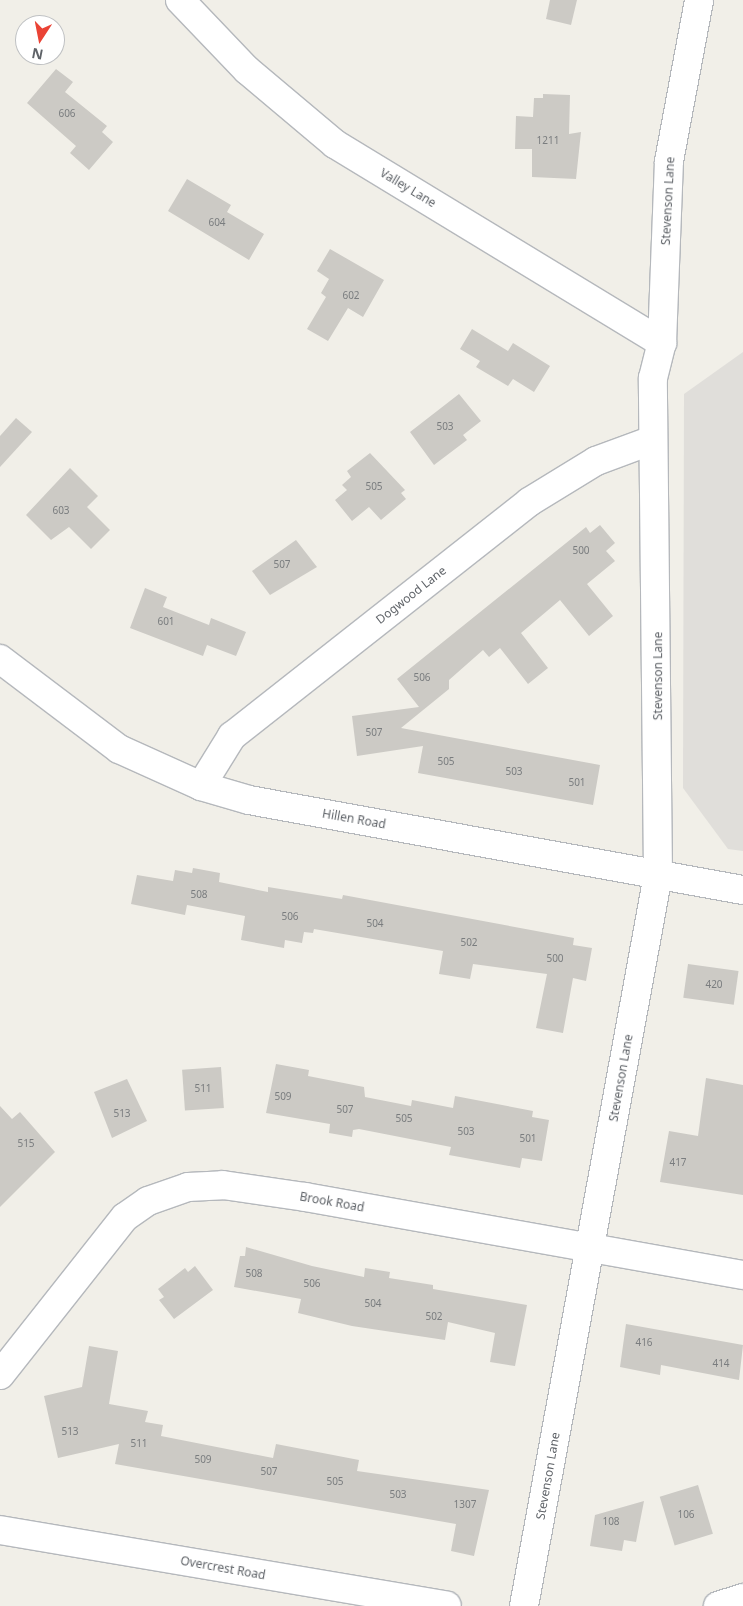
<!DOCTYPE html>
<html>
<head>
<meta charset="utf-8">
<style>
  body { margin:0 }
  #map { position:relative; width:743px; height:1606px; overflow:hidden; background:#f1efe8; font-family:"Noto Sans",sans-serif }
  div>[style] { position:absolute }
  .industrial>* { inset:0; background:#e0deda }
  .building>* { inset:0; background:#cccac5; transform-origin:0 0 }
  .roads { filter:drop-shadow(1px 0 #b5b8bc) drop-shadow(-1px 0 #b5b8bc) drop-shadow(0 1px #b5b8bc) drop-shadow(0 -1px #b5b8bc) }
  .street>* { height:28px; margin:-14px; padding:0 14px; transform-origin:14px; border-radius:14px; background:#fff }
  .secondary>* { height:28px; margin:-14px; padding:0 14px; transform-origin:14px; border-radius:14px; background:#fff }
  span { translate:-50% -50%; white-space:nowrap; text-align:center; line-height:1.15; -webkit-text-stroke:5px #fff; paint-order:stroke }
  .number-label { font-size:10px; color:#7a7d7f }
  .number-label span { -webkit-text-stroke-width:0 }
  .street-label { font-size:12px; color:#5f6368 }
  .north { position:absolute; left:15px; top:15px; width:50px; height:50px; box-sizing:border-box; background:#fff; border:1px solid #bfc1c3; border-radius:50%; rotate:191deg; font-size:14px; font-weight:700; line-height:20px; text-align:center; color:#5f6368 }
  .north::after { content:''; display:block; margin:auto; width:18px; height:22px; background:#ea4335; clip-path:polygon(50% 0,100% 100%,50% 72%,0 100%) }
</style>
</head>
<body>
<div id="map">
  <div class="industrial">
    <div style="clip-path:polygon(743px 352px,743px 851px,728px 849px,683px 788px,684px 394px)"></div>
  </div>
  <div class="building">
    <div style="clip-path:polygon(550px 0,577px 0,571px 25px,546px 19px)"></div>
    <div style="clip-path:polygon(56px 69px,73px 82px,65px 92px,107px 126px,102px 132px,113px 142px,89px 170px,70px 153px,76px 146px,27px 103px)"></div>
    <div style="clip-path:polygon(543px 94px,570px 95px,569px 134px,581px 132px,576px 179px,532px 177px,532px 149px,515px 149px,516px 116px,533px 117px,534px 98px,543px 98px)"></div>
    <div style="clip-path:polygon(187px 179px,231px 205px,227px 212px,264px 234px,249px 260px,168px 211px)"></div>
    <div style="clip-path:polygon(330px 249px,384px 280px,363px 317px,348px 308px,328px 341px,307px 329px,326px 297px,321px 293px,329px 279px,317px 271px)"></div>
    <div style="clip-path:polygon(472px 329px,508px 351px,513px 343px,550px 366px,534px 392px,513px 379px,508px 386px,476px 367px,480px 361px,460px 349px)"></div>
    <div style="clip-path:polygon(459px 394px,481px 421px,463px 435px,467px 440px,434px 465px,410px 432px)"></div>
    <div style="clip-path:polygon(16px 418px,32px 432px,0 467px,0 436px)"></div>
    <div style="clip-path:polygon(370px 453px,405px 490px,401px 493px,406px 499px,381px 520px,369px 507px,352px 521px,335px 500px,347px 490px,342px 485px,351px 477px,347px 471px)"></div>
    <div style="clip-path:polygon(70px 468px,98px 496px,87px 507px,110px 530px,91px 549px,69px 527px,51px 540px,26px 515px)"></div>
    <div style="clip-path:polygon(600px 525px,615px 543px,606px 551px,615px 561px,587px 584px,613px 616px,589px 636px,560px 600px,521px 633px,548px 668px,528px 684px,500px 648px,489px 657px,483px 650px,449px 680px,449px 689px,401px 728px,600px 765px,593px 805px,418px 773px,423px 746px,357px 756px,352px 716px,419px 707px,397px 679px,586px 527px,590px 533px)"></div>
    <div style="clip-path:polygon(296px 540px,317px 567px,270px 595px,252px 571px)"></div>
    <div style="clip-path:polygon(145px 588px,167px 597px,163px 607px,209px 625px,211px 618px,246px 632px,236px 656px,207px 645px,203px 656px,130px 628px)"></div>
    <div style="clip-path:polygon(193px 868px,220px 873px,219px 882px,268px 892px,268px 887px,342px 899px,343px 895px,574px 938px,573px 945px,592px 948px,586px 981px,573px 978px,563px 1033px,536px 1028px,547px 974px,473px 964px,470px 979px,439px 974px,443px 951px,314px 929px,313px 933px,304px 932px,302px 943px,285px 940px,284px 948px,241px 940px,245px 916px,187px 905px,185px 915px,131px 904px,137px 875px,173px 881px,175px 870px,192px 873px)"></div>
    <div style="left:688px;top:964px;width:51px;height:34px;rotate:8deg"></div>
    <div style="clip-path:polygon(276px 1064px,309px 1070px,308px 1076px,364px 1087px,365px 1097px,411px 1106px,412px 1100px,453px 1108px,455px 1096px,533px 1111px,532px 1117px,549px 1120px,542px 1161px,522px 1158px,520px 1168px,449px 1155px,451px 1147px,359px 1129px,353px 1130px,352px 1137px,329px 1133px,330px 1124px,266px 1113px)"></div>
    <div style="left:221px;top:1067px;width:41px;height:39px;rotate:86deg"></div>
    <div style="clip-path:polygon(706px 1078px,743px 1085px,743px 1195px,660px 1182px,669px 1131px,698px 1136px)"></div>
    <div style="clip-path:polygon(127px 1079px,147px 1121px,112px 1138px,94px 1092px)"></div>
    <div style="clip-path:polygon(0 1106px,12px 1119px,20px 1112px,55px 1152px,0 1207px)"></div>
    <div style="clip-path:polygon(246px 1247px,312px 1266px,364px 1277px,365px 1268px,390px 1272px,389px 1278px,433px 1285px,433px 1289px,527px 1305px,515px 1366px,490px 1362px,495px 1333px,448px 1322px,445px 1340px,352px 1326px,298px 1313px,301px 1299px,234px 1287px,240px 1256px,245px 1256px)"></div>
    <div style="clip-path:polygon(195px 1266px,213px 1290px,174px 1319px,159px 1300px,164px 1297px,158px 1289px,185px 1268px,188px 1272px)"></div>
    <div style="clip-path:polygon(626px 1324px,743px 1345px,739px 1380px,661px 1365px,660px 1375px,620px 1367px)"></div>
    <div style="clip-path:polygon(89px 1346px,118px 1351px,109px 1404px,148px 1411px,145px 1422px,163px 1425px,161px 1436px,273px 1458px,276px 1444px,359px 1460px,357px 1471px,489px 1490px,474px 1556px,451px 1551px,456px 1524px,115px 1464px,119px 1444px,58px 1458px,44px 1396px,82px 1387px)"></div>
    <div style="left:698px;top:1485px;width:51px;height:40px;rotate:73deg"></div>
    <div style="clip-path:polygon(644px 1501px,636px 1542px,624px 1540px,622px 1551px,590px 1546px,595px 1515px)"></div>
  </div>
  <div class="roads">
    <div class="street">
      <div style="left:180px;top:0;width:97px;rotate:46.3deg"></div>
      <div style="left:247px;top:70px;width:115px;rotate:40.1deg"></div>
      <div style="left:335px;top:144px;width:383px;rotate:31.3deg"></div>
      <div style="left:201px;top:786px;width:59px;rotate:-58.2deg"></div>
      <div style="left:232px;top:736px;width:378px;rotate:-38.2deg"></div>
      <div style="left:529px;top:502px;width:79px;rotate:-31.5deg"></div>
      <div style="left:596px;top:461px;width:58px;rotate:-20.3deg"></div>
      <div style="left:0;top:1375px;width:201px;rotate:-51.7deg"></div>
      <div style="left:125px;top:1217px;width:28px;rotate:-35deg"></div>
      <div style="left:148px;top:1201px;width:42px;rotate:-19.3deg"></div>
      <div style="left:188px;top:1187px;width:35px;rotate:-3deg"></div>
      <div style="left:223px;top:1185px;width:83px;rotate:8.3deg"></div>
      <div style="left:305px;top:1197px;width:445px;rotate:10.1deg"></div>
      <div style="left:0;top:1530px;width:453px;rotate:9.6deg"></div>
      <div style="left:524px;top:1606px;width:743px;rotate:-79.61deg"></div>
      <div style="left:718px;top:1606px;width:26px;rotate:-18deg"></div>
    </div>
    <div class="secondary">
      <div style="left:0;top:659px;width:149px;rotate:37.1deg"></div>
      <div style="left:119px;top:749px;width:90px;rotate:24.3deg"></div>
      <div style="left:201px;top:786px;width:50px;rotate:16.3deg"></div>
      <div style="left:249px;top:800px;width:502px;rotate:10.33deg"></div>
      <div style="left:658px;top:875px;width:497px;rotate:-90.6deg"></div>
      <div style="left:653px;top:378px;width:36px;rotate:-76deg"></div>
      <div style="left:662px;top:343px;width:182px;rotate:-87.8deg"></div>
      <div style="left:669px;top:161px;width:164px;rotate:-79.4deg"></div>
    </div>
  </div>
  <div class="number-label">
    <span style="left:67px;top:114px">606</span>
    <span style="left:548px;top:141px">1211</span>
    <span style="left:217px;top:223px">604</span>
    <span style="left:351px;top:296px">602</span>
    <span style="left:445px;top:427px">503</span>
    <span style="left:374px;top:487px">505</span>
    <span style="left:61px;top:511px">603</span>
    <span style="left:581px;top:551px">500</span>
    <span style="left:282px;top:565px">507</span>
    <span style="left:166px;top:622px">601</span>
    <span style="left:422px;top:678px">506</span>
    <span style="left:374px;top:733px">507</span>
    <span style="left:446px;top:762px">505</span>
    <span style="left:514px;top:772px">503</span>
    <span style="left:577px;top:783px">501</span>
    <span style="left:199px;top:895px">508</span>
    <span style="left:290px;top:917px">506</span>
    <span style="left:375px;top:924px">504</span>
    <span style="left:469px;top:943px">502</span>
    <span style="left:555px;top:959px">500</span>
    <span style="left:714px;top:985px">420</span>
    <span style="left:203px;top:1089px">511</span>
    <span style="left:283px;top:1097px">509</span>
    <span style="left:345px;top:1110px">507</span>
    <span style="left:122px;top:1114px">513</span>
    <span style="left:404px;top:1119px">505</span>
    <span style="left:466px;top:1132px">503</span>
    <span style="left:528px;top:1139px">501</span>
    <span style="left:26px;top:1144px">515</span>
    <span style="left:678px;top:1163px">417</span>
    <span style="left:254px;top:1274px">508</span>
    <span style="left:312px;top:1284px">506</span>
    <span style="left:373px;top:1304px">504</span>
    <span style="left:434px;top:1317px">502</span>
    <span style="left:644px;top:1343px">416</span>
    <span style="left:721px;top:1364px">414</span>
    <span style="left:70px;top:1432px">513</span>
    <span style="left:139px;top:1444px">511</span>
    <span style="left:203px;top:1460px">509</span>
    <span style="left:269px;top:1472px">507</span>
    <span style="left:335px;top:1482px">505</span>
    <span style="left:398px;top:1495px">503</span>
    <span style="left:465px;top:1505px">1307</span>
    <span style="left:686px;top:1515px">106</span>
    <span style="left:611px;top:1522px">108</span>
  </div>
  <div class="street-label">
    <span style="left:408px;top:188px;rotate:31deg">Valley Lane</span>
    <span style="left:668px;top:201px;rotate:-87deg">Stevenson Lane</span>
    <span style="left:411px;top:595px;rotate:-38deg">Dogwood Lane</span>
    <span style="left:658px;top:676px;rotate:-90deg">Stevenson Lane</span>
    <span style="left:354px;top:819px;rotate:10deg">Hillen Road</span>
    <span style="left:621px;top:1078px;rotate:-80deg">Stevenson Lane</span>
    <span style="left:332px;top:1202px;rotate:10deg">Brook Road</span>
    <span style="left:548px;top:1476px;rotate:-80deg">Stevenson Lane</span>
    <span style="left:223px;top:1568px;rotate:10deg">Overcrest Road</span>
  </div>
  <div class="north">N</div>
</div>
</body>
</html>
